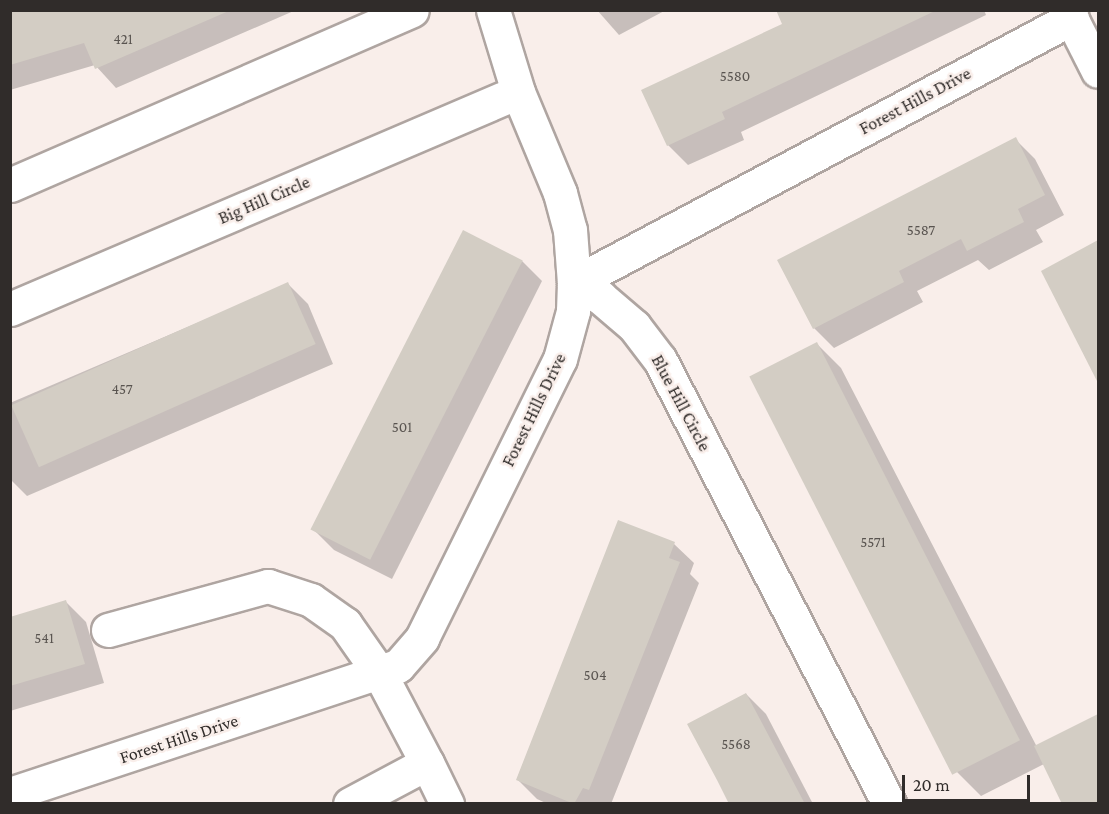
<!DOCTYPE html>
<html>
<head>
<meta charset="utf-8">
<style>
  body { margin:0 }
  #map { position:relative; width:1109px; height:814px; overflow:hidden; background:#f9eeea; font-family:"Crimson Pro",serif }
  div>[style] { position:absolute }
  .shadow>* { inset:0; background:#0003 }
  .building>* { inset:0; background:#d3cdc4; transform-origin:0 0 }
  .roads { filter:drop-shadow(2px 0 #afa5a1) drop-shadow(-2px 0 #afa5a1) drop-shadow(0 2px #afa5a1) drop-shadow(0 -2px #afa5a1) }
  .minor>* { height:33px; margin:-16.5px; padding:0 16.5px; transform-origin:16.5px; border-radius:16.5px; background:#fff }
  span { translate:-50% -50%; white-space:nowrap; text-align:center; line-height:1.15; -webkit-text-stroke:5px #f9eeea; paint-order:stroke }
  .number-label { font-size:15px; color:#595450 }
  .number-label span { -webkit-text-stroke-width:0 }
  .street-label { font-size:18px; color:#302c2a }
  .frame { position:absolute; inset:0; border:12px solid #302c2a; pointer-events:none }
  .scale { position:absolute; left:902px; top:775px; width:128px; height:27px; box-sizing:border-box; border:3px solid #302c2a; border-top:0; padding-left:8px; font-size:18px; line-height:21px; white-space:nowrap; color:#302c2a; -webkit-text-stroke:4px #f9eeea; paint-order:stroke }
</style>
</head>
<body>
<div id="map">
  <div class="shadow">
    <div style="clip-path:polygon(10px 10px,296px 10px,116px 88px,95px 65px,10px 90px)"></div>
    <div style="clip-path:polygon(597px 10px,666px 10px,619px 35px)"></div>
    <div style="clip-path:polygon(798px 10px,984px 10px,986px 15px,741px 132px,744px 140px,688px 165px,668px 145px)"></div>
    <div style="clip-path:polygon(1015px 139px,1035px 159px,1064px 215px,1036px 230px,1043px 242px,989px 270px,978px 260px,917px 291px,923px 302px,834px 348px,814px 328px)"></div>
    <div style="clip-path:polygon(1098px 242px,1098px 379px,1043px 271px)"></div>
    <div style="clip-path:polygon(522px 261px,542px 281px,392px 579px,334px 550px,314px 530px)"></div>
    <div style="clip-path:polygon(288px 284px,308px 304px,333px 364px,27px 496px,10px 479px,10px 403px)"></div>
    <div style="clip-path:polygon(817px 344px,841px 368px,1037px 747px,1098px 716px,1098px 804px,1063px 804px,1044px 764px,981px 796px,957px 772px)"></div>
    <div style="clip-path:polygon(619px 522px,674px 544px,694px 563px,690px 574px,699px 583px,611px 804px,548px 804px,537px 799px,517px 779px)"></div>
    <div style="clip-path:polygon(66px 602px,86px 622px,104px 683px,10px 711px,10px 618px)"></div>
    <div style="clip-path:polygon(746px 694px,766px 714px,813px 804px,730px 804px)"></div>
  </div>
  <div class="building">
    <div style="clip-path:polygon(10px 10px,231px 10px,95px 69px,84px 43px,10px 65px)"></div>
    <div style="clip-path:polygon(776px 10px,937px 10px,722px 112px,725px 119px,667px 146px,641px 90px,782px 24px)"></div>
    <div style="clip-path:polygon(1016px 137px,1045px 195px,1018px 209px,1024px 222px,967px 251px,961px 239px,899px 271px,904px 282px,813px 329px,777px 260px)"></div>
    <div style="left:463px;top:230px;width:67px;height:336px;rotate:27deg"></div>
    <div style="clip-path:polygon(1098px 240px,1098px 383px,1041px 271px)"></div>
    <div style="left:288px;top:282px;width:68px;height:303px;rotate:66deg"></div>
    <div style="left:817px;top:342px;width:447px;height:76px;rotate:63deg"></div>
    <div style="clip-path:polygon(618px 520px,675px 542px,669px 558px,680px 562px,589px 790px,583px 788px,574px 804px,516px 780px)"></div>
    <div style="clip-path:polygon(66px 600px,85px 664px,10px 686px,10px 617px)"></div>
    <div style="clip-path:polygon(746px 693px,805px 804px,729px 804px,717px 780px,687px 724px)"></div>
    <div style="clip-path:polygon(1098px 714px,1098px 804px,1062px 804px,1034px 746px)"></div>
  </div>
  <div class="roads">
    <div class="minor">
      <div style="left:493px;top:10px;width:86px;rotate:73deg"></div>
      <div style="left:518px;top:92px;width:109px;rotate:67.4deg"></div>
      <div style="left:560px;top:193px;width:38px;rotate:75deg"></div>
      <div style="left:570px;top:230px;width:53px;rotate:85.7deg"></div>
      <div style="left:574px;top:283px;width:30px;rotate:28deg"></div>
      <div style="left:600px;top:297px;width:45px;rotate:40.5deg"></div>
      <div style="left:634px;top:326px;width:43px;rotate:52.6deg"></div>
      <div style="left:660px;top:360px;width:500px;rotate:62.7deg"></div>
      <div style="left:1067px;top:10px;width:68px;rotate:63.1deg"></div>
      <div style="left:10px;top:185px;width:438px;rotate:-23.5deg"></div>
      <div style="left:10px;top:309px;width:552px;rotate:-23.13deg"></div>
      <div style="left:108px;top:630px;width:166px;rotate:-15.4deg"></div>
      <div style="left:268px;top:586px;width:45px;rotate:18deg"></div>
      <div style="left:311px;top:600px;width:42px;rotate:35.2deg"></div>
      <div style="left:345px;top:624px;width:61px;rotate:55deg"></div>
      <div style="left:380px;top:674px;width:101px;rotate:62.2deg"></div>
      <div style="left:10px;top:794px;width:409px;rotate:-18.3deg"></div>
      <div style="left:398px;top:666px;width:37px;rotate:-49deg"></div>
      <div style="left:422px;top:638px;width:311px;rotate:-63.7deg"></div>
      <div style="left:560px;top:359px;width:50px;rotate:-74.8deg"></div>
      <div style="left:573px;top:311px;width:28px;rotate:-88deg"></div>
      <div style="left:574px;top:283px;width:564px;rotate:-28.02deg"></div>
      <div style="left:350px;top:804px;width:87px;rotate:-28deg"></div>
      <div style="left:427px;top:763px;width:46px;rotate:64deg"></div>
    </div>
  </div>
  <div class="number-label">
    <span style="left:123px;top:40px">421</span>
    <span style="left:735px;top:77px">5580</span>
    <span style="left:921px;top:231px">5587</span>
    <span style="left:122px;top:390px">457</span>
    <span style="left:402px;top:428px">501</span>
    <span style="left:873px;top:543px">5571</span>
    <span style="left:44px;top:639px">541</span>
    <span style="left:595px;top:676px">504</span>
    <span style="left:736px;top:745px">5568</span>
  </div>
  <div class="street-label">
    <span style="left:915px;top:101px;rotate:-28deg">Forest Hills Drive</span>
    <span style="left:264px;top:200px;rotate:-23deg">Big Hill Circle</span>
    <span style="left:681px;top:403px;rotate:62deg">Blue Hill Circle</span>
    <span style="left:534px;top:410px;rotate:-64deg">Forest Hills Drive</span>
    <span style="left:179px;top:739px;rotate:-18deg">Forest Hills Drive</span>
  </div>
  <div class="frame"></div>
  <div class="scale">20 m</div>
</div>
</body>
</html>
